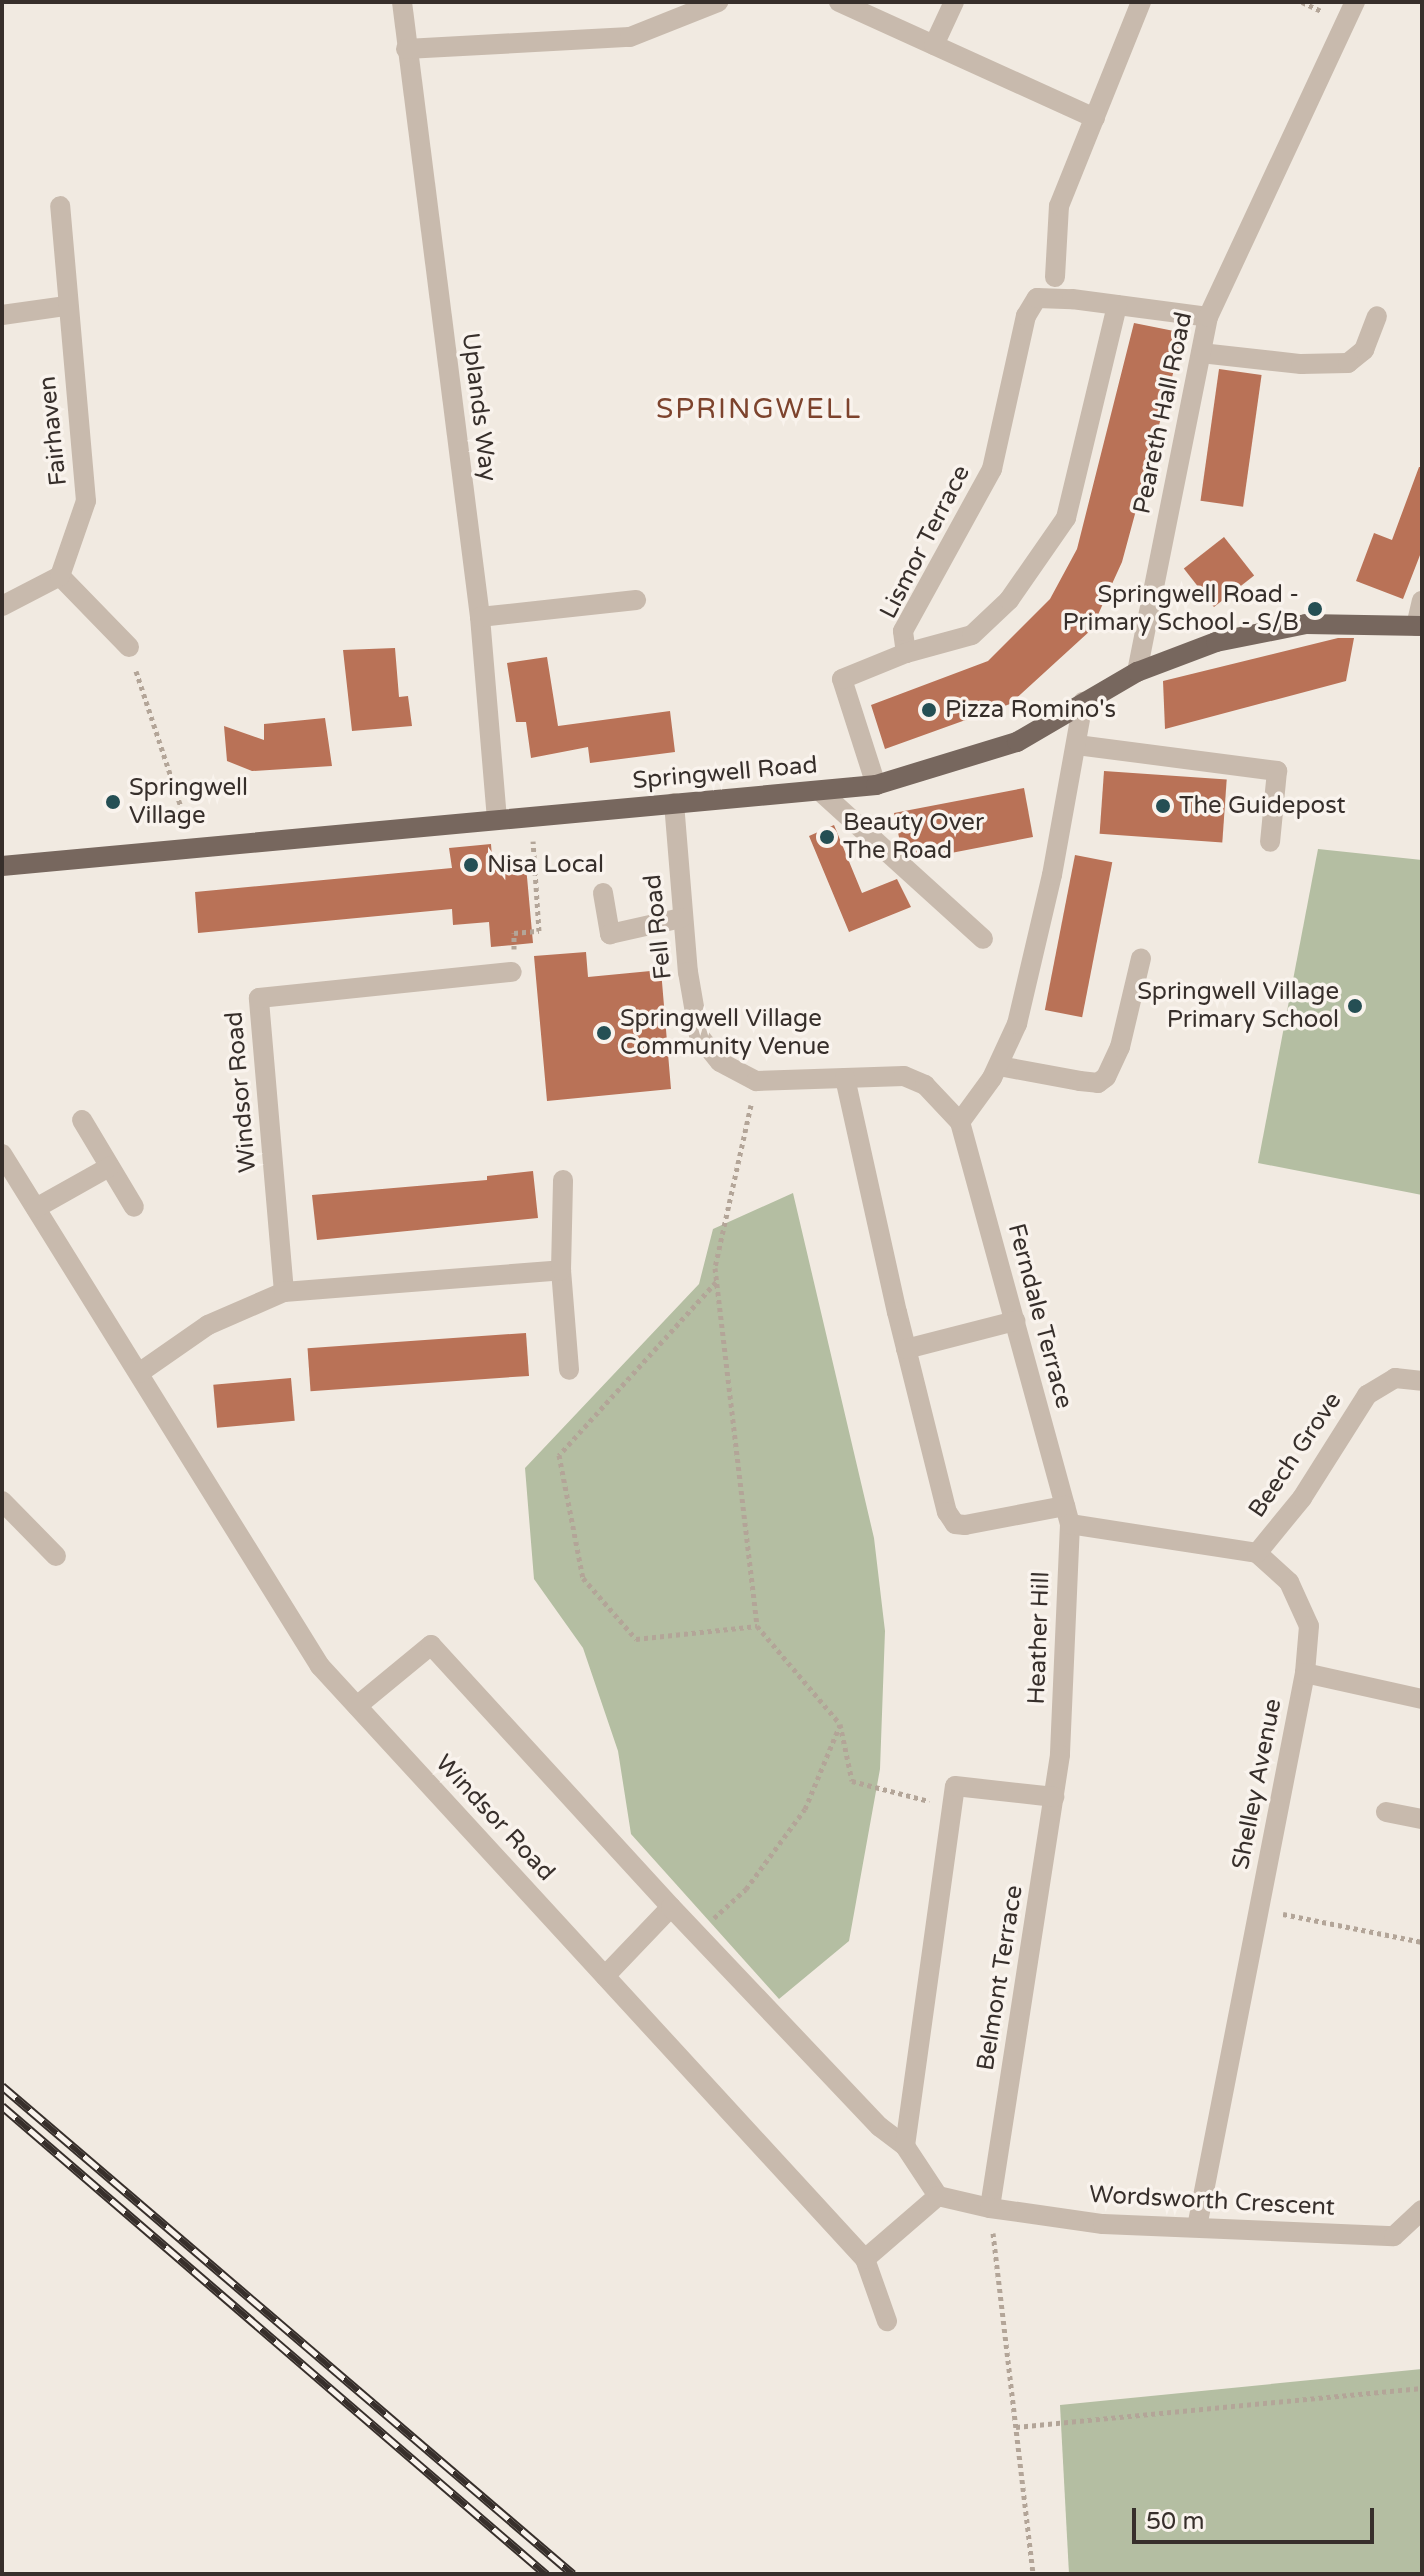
<!DOCTYPE html>
<html>
<head>
<meta charset="utf-8">
<style>
  body { margin:0 }
  #map { position:relative; width:1424px; height:2576px; overflow:hidden; background:#f1eae1; font-family:"Varela Round",sans-serif }
  div>[style] { position:absolute }
  .green>* { inset:0; background:#b4bea2 }
  .building>* { inset:0; background:#b97257; transform-origin:0 0 }
  .path>* { height:5px; margin-top:-2.5px; transform-origin:0; background:repeating-linear-gradient(90deg,#b3a598 0 4px,transparent 0 8px) }
  .minor>* { height:20px; margin:-10px; padding:0 10px; transform-origin:10px; border-radius:10px; background:#c8baad }
  .major>* { height:20px; margin:-10px; padding:0 10px; transform-origin:10px; border-radius:10px; background:#77675e }
  .rail>* { height:9px; margin-top:-4.5px; transform-origin:0; background:repeating-linear-gradient(90deg,#f9f3ed 0 18px,#372f2b 0 36px); box-sizing:border-box; border-block:2px solid #372f2b }
  .dots>* { width:22px; height:22px; translate:-50% -50%; box-sizing:border-box; border:4px solid #f9f3ed; border-radius:50% }
  span { translate:-50% -50%; white-space:nowrap; text-align:center; line-height:1.15; -webkit-text-stroke:7px #f9f3ed; paint-order:stroke }
  .street-label { font-size:24px; color:#372f2b }
  .poi-label { font-size:24px; color:#372f2b }
  .right { translate:-100% -50%; text-align:right }
  .left { translate:0 -50%; text-align:left }
  .quarter-label { font-size:28px; color:#7d432d; letter-spacing:2px }
  .frame { position:absolute; inset:0; border:4px solid #372f2b; pointer-events:none }
  .scale { position:absolute; left:1132px; top:2508px; width:242px; height:36px; box-sizing:border-box; border:4px solid #372f2b; border-top:0; padding-left:10px; font-size:24px; line-height:28px; white-space:nowrap; color:#372f2b; -webkit-text-stroke:6px #f9f3ed; paint-order:stroke }
</style>
</head>
<body>
<div id="map">
  <div class="green">
    <div style="clip-path:polygon(1318px 849px,1422px 860px,1422px 1195px,1258px 1163px)"></div>
    <div style="clip-path:polygon(793px 1193px,874px 1538px,885px 1631px,880px 1769px,849px 1941px,779px 1999px,631px 1834px,618px 1751px,583px 1648px,534px 1579px,525px 1468px,699px 1284px,713px 1229px)"></div>
    <div style="clip-path:polygon(1422px 2369px,1422px 2574px,1069px 2574px,1060px 2405px)"></div>
  </div>
  <div class="building">
    <div style="clip-path:polygon(1134px 323px,1184px 333px,1122px 562px,1091px 630px,1010px 704px,885px 749px,871px 705px,988px 661px,1050px 599px,1077px 549px)"></div>
    <div style="left:1219px;top:369px;width:43px;height:133px;rotate:8deg"></div>
    <div style="clip-path:polygon(1419px 467px,1422px 467px,1422px 550px,1403px 599px,1356px 581px,1374px 533px,1392px 540px)"></div>
    <div style="left:1224px;top:537px;width:49px;height:51px;rotate:52deg"></div>
    <div style="clip-path:polygon(1338px 638px,1354px 638px,1346px 681px,1165px 729px,1163px 681px)"></div>
    <div style="clip-path:polygon(395px 648px,399px 697px,408px 696px,412px 726px,352px 731px,343px 650px)"></div>
    <div style="clip-path:polygon(547px 657px,558px 726px,670px 711px,675px 752px,590px 763px,588px 747px,531px 758px,526px 722px,516px 722px,507px 663px)"></div>
    <div style="clip-path:polygon(325px 718px,332px 766px,252px 771px,227px 761px,224px 726px,264px 740px,264px 724px)"></div>
    <div style="left:1104px;top:771px;width:123px;height:63px;rotate:4deg"></div>
    <div style="clip-path:polygon(1024px 788px,1033px 837px,915px 860px,901px 847px,894px 813px)"></div>
    <div style="clip-path:polygon(834px 825px,862px 893px,897px 879px,911px 907px,849px 932px,809px 836px)"></div>
    <div style="clip-path:polygon(491px 844px,493px 870px,526px 866px,533px 943px,491px 947px,489px 922px,453px 925px,452px 909px,198px 933px,195px 892px,452px 868px,449px 848px)"></div>
    <div style="left:1075px;top:855px;width:38px;height:158px;rotate:11deg"></div>
    <div style="clip-path:polygon(586px 952px,588px 977px,661px 970px,671px 1089px,547px 1101px,534px 956px)"></div>
    <div style="clip-path:polygon(533px 1171px,538px 1218px,317px 1240px,312px 1195px,487px 1180px,487px 1176px)"></div>
    <div style="left:526px;top:1333px;width:43px;height:219px;rotate:86deg"></div>
    <div style="left:291px;top:1378px;width:43px;height:78px;rotate:85deg"></div>
  </div>
  <div class="path">
    <div style="left:1302px;top:2px;width:23px;rotate:25deg"></div>
    <div style="left:136px;top:671px;width:162px;rotate:71.7deg"></div>
    <div style="left:514px;top:949px;width:16px;rotate:-90deg"></div>
    <div style="left:514px;top:933px;width:25px;rotate:-5deg"></div>
    <div style="left:539px;top:931px;width:90px;rotate:-93.8deg"></div>
    <div style="left:751px;top:1105px;width:167px;rotate:102.5deg"></div>
    <div style="left:715px;top:1268px;width:360px;rotate:83.3deg"></div>
    <div style="left:757px;top:1626px;width:128px;rotate:49.7deg"></div>
    <div style="left:840px;top:1724px;width:58px;rotate:78.1deg"></div>
    <div style="left:852px;top:1781px;width:80px;rotate:14.6deg"></div>
    <div style="left:716px;top:1282px;width:234px;rotate:132.2deg"></div>
    <div style="left:559px;top:1455px;width:125px;rotate:79deg"></div>
    <div style="left:583px;top:1578px;width:81px;rotate:49deg"></div>
    <div style="left:636px;top:1639px;width:122px;rotate:-6.1deg"></div>
    <div style="left:1283px;top:1914px;width:142px;rotate:11.4deg"></div>
    <div style="left:714px;top:1918px;width:43px;rotate:-42.2deg"></div>
    <div style="left:746px;top:1889px;width:99px;rotate:-53.6deg"></div>
    <div style="left:805px;top:1809px;width:91px;rotate:-67.4deg"></div>
    <div style="left:993px;top:2233px;width:343px;rotate:83.3deg"></div>
    <div style="left:1016px;top:2427px;width:408px;rotate:-5.5deg"></div>
  </div>
  <div class="minor">
    <div style="left:402px;top:2px;width:620px;rotate:82.77deg"></div>
    <div style="left:480px;top:617px;width:203px;rotate:85.2deg"></div>
    <div style="left:839px;top:2px;width:281px;rotate:24.4deg"></div>
    <div style="left:934px;top:45px;width:47px;rotate:-65.1deg"></div>
    <div style="left:406px;top:49px;width:224px;rotate:-3.1deg"></div>
    <div style="left:630px;top:37px;width:95px;rotate:-21.7deg"></div>
    <div style="left:1055px;top:277px;width:71px;rotate:-86.8deg"></div>
    <div style="left:1059px;top:206px;width:220px;rotate:-68.1deg"></div>
    <div style="left:2px;top:315px;width:65px;rotate:-8deg"></div>
    <div style="left:1201px;top:353px;width:101px;rotate:6.3deg"></div>
    <div style="left:1301px;top:364px;width:47px;rotate:-1.2deg"></div>
    <div style="left:1348px;top:363px;width:21px;rotate:-39deg"></div>
    <div style="left:1364px;top:350px;width:36px;rotate:-69deg"></div>
    <div style="left:60px;top:576px;width:99px;rotate:45.8deg"></div>
    <div style="left:2px;top:606px;width:65px;rotate:-27.3deg"></div>
    <div style="left:60px;top:576px;width:79px;rotate:-70.9deg"></div>
    <div style="left:86px;top:501px;width:296px;rotate:-95deg"></div>
    <div style="left:480px;top:617px;width:157px;rotate:-6.2deg"></div>
    <div style="left:1416px;top:626px;width:26px;rotate:-77deg"></div>
    <div style="left:906px;top:653px;width:22px;rotate:-98deg"></div>
    <div style="left:903px;top:631px;width:185px;rotate:-61.2deg"></div>
    <div style="left:992px;top:469px;width:157px;rotate:-77.5deg"></div>
    <div style="left:1026px;top:316px;width:21px;rotate:-59deg"></div>
    <div style="left:1037px;top:298px;width:35px;rotate:2deg"></div>
    <div style="left:1072px;top:299px;width:137px;rotate:7.5deg"></div>
    <div style="left:1137px;top:672px;width:362px;rotate:-78.7deg"></div>
    <div style="left:1208px;top:317px;width:348px;rotate:-65deg"></div>
    <div style="left:1077px;top:745px;width:202px;rotate:7.4deg"></div>
    <div style="left:1277px;top:771px;width:71px;rotate:95.6deg"></div>
    <div style="left:876px;top:785px;width:111px;rotate:-107.8deg"></div>
    <div style="left:842px;top:679px;width:69px;rotate:-22.1deg"></div>
    <div style="left:906px;top:653px;width:68px;rotate:-15.3deg"></div>
    <div style="left:972px;top:635px;width:51px;rotate:-43.4deg"></div>
    <div style="left:1009px;top:600px;width:100px;rotate:-55.2deg"></div>
    <div style="left:1066px;top:518px;width:219px;rotate:-76.5deg"></div>
    <div style="left:820px;top:791px;width:220px;rotate:42.2deg"></div>
    <div style="left:674px;top:803px;width:170px;rotate:85.3deg"></div>
    <div style="left:688px;top:972px;width:65px;rotate:80.2deg"></div>
    <div style="left:699px;top:1036px;width:33px;rotate:51deg"></div>
    <div style="left:720px;top:1062px;width:41px;rotate:27.8deg"></div>
    <div style="left:756px;top:1081px;width:148px;rotate:-1.9deg"></div>
    <div style="left:904px;top:1076px;width:23px;rotate:23deg"></div>
    <div style="left:925px;top:1085px;width:51px;rotate:46.6deg"></div>
    <div style="left:960px;top:1122px;width:417px;rotate:74.7deg"></div>
    <div style="left:1070px;top:1524px;width:231px;rotate:92.5deg"></div>
    <div style="left:1060px;top:1755px;width:458px;rotate:98.8deg"></div>
    <div style="left:603px;top:893px;width:42px;rotate:80.3deg"></div>
    <div style="left:610px;top:934px;width:73px;rotate:-12.7deg"></div>
    <div style="left:999px;top:1066px;width:82px;rotate:10.5deg"></div>
    <div style="left:1080px;top:1081px;width:18px;rotate:6deg"></div>
    <div style="left:1098px;top:1083px;width:10px;rotate:-37deg"></div>
    <div style="left:1106px;top:1077px;width:33px;rotate:-65deg"></div>
    <div style="left:1120px;top:1047px;width:91px;rotate:-76.7deg"></div>
    <div style="left:845px;top:1078px;width:240px;rotate:77.5deg"></div>
    <div style="left:897px;top:1312px;width:206px;rotate:76deg"></div>
    <div style="left:947px;top:1512px;width:14px;rotate:56deg"></div>
    <div style="left:955px;top:1524px;width:10px;rotate:6deg"></div>
    <div style="left:965px;top:1525px;width:102px;rotate:-10.8deg"></div>
    <div style="left:82px;top:1120px;width:101px;rotate:59.1deg"></div>
    <div style="left:960px;top:1122px;width:54px;rotate:-54deg"></div>
    <div style="left:992px;top:1078px;width:60px;rotate:-65.2deg"></div>
    <div style="left:1017px;top:1024px;width:153px;rotate:-76.8deg"></div>
    <div style="left:1052px;top:875px;width:176px;rotate:-79.8deg"></div>
    <div style="left:2px;top:1154px;width:603px;rotate:58.16deg"></div>
    <div style="left:320px;top:1666px;width:805px;rotate:47.42deg"></div>
    <div style="left:865px;top:2259px;width:66px;rotate:70.5deg"></div>
    <div style="left:36px;top:1208px;width:84px;rotate:-29.3deg"></div>
    <div style="left:561px;top:1270px;width:100px;rotate:85.4deg"></div>
    <div style="left:284px;top:1292px;width:295px;rotate:-94.9deg"></div>
    <div style="left:259px;top:998px;width:254px;rotate:-5.9deg"></div>
    <div style="left:906px;top:1349px;width:113px;rotate:-14.4deg"></div>
    <div style="left:139px;top:1373px;width:84px;rotate:-34.8deg"></div>
    <div style="left:208px;top:1325px;width:83px;rotate:-23.5deg"></div>
    <div style="left:284px;top:1292px;width:278px;rotate:-4.5deg"></div>
    <div style="left:561px;top:1270px;width:90px;rotate:-88.7deg"></div>
    <div style="left:2px;top:1501px;width:77px;rotate:45.5deg"></div>
    <div style="left:1070px;top:1524px;width:189px;rotate:8.8deg"></div>
    <div style="left:1257px;top:1553px;width:43px;rotate:42.2deg"></div>
    <div style="left:1289px;top:1582px;width:48px;rotate:65.6deg"></div>
    <div style="left:1309px;top:1626px;width:47px;rotate:94.9deg"></div>
    <div style="left:1305px;top:1673px;width:564px;rotate:101.03deg"></div>
    <div style="left:1257px;top:1553px;width:71px;rotate:-50.7deg"></div>
    <div style="left:1302px;top:1498px;width:122px;rotate:-57.7deg"></div>
    <div style="left:1367px;top:1395px;width:33px;rotate:-31deg"></div>
    <div style="left:1395px;top:1378px;width:27px;rotate:6deg"></div>
    <div style="left:1305px;top:1673px;width:120px;rotate:12.5deg"></div>
    <div style="left:357px;top:1706px;width:96px;rotate:-39.5deg"></div>
    <div style="left:431px;top:1645px;width:355px;rotate:47.5deg"></div>
    <div style="left:1386px;top:1812px;width:37px;rotate:11deg"></div>
    <div style="left:605px;top:1976px;width:95px;rotate:-46.3deg"></div>
    <div style="left:671px;top:1907px;width:303px;rotate:46.5deg"></div>
    <div style="left:880px;top:2127px;width:31px;rotate:37deg"></div>
    <div style="left:938px;top:2196px;width:60px;rotate:-123.4deg"></div>
    <div style="left:905px;top:2146px;width:363px;rotate:-82.1deg"></div>
    <div style="left:955px;top:1786px;width:100px;rotate:6.3deg"></div>
    <div style="left:865px;top:2259px;width:96px;rotate:-40.8deg"></div>
    <div style="left:938px;top:2196px;width:53px;rotate:13deg"></div>
    <div style="left:990px;top:2208px;width:114px;rotate:8.1deg"></div>
    <div style="left:1103px;top:2224px;width:291px;rotate:2.4deg"></div>
    <div style="left:1394px;top:2236px;width:38px;rotate:-43deg"></div>
  </div>
  <div class="major">
    <div style="left:2px;top:866px;width:878px;rotate:-5.29deg"></div>
    <div style="left:876px;top:785px;width:147px;rotate:-17deg"></div>
    <div style="left:1017px;top:742px;width:139px;rotate:-30.3deg"></div>
    <div style="left:1137px;top:672px;width:85px;rotate:-20.8deg"></div>
    <div style="left:1216px;top:642px;width:92px;rotate:-11.3deg"></div>
    <div style="left:1306px;top:624px;width:116px;rotate:1deg"></div>
  </div>
  <div class="rail">
    <div style="left:2px;top:2086px;width:751px;rotate:40.52deg"></div>
    <div style="left:2px;top:2106px;width:718px;rotate:40.71deg"></div>
  </div>
  <div class="dots">
    <div style="left:1315px;top:609px;background:#254f54"></div>
    <div style="left:929px;top:710px;background:#254f54"></div>
    <div style="left:113px;top:802px;background:#254f54"></div>
    <div style="left:1163px;top:806px;background:#254f54"></div>
    <div style="left:827px;top:837px;background:#254f54"></div>
    <div style="left:471px;top:865px;background:#254f54"></div>
    <div style="left:1355px;top:1006px;background:#254f54"></div>
    <div style="left:604px;top:1033px;background:#254f54"></div>
  </div>
  <div class="street-label">
    <span style="left:479px;top:407px;rotate:83deg">Uplands Way</span>
    <span style="left:1163px;top:413px;rotate:-78deg">Peareth Hall Road</span>
    <span style="left:53px;top:431px;rotate:-96deg">Fairhaven</span>
    <span style="left:925px;top:542px;rotate:-63deg">Lismor Terrace</span>
    <span style="left:725px;top:773px;rotate:-5deg">Springwell Road</span>
    <span style="left:658px;top:927px;rotate:-96deg">Fell Road</span>
    <span style="left:241px;top:1092px;rotate:-95deg">Windsor Road</span>
    <span style="left:1040px;top:1316px;rotate:75deg">Ferndale Terrace</span>
    <span style="left:1295px;top:1455px;rotate:-56deg">Beech Grove</span>
    <span style="left:1039px;top:1638px;rotate:-88deg">Heather Hill</span>
    <span style="left:1257px;top:1784px;rotate:-79deg">Shelley Avenue</span>
    <span style="left:495px;top:1818px;rotate:47deg">Windsor Road</span>
    <span style="left:1000px;top:1978px;rotate:-81deg">Belmont Terrace</span>
    <span style="left:1212px;top:2201px;rotate:3deg">Wordsworth Crescent</span>
  </div>
  <div class="poi-label">
    <span class="right" style="left:1299px;top:609px">Springwell Road -<br>Primary School - S/B</span>
    <span class="left" style="left:945px;top:710px">Pizza Romino's</span>
    <span class="left" style="left:129px;top:802px">Springwell<br>Village</span>
    <span class="left" style="left:1179px;top:806px">The Guidepost</span>
    <span class="left" style="left:843px;top:837px">Beauty Over<br>The Road</span>
    <span class="left" style="left:487px;top:865px">Nisa Local</span>
    <span class="right" style="left:1339px;top:1006px">Springwell Village<br>Primary School</span>
    <span class="left" style="left:620px;top:1033px">Springwell Village<br>Community Venue</span>
  </div>
  <div class="quarter-label">
    <span style="left:759px;top:409px">SPRINGWELL</span>
  </div>
  <div class="frame"></div>
  <div class="scale">50 m</div>
</div>
</body>
</html>
